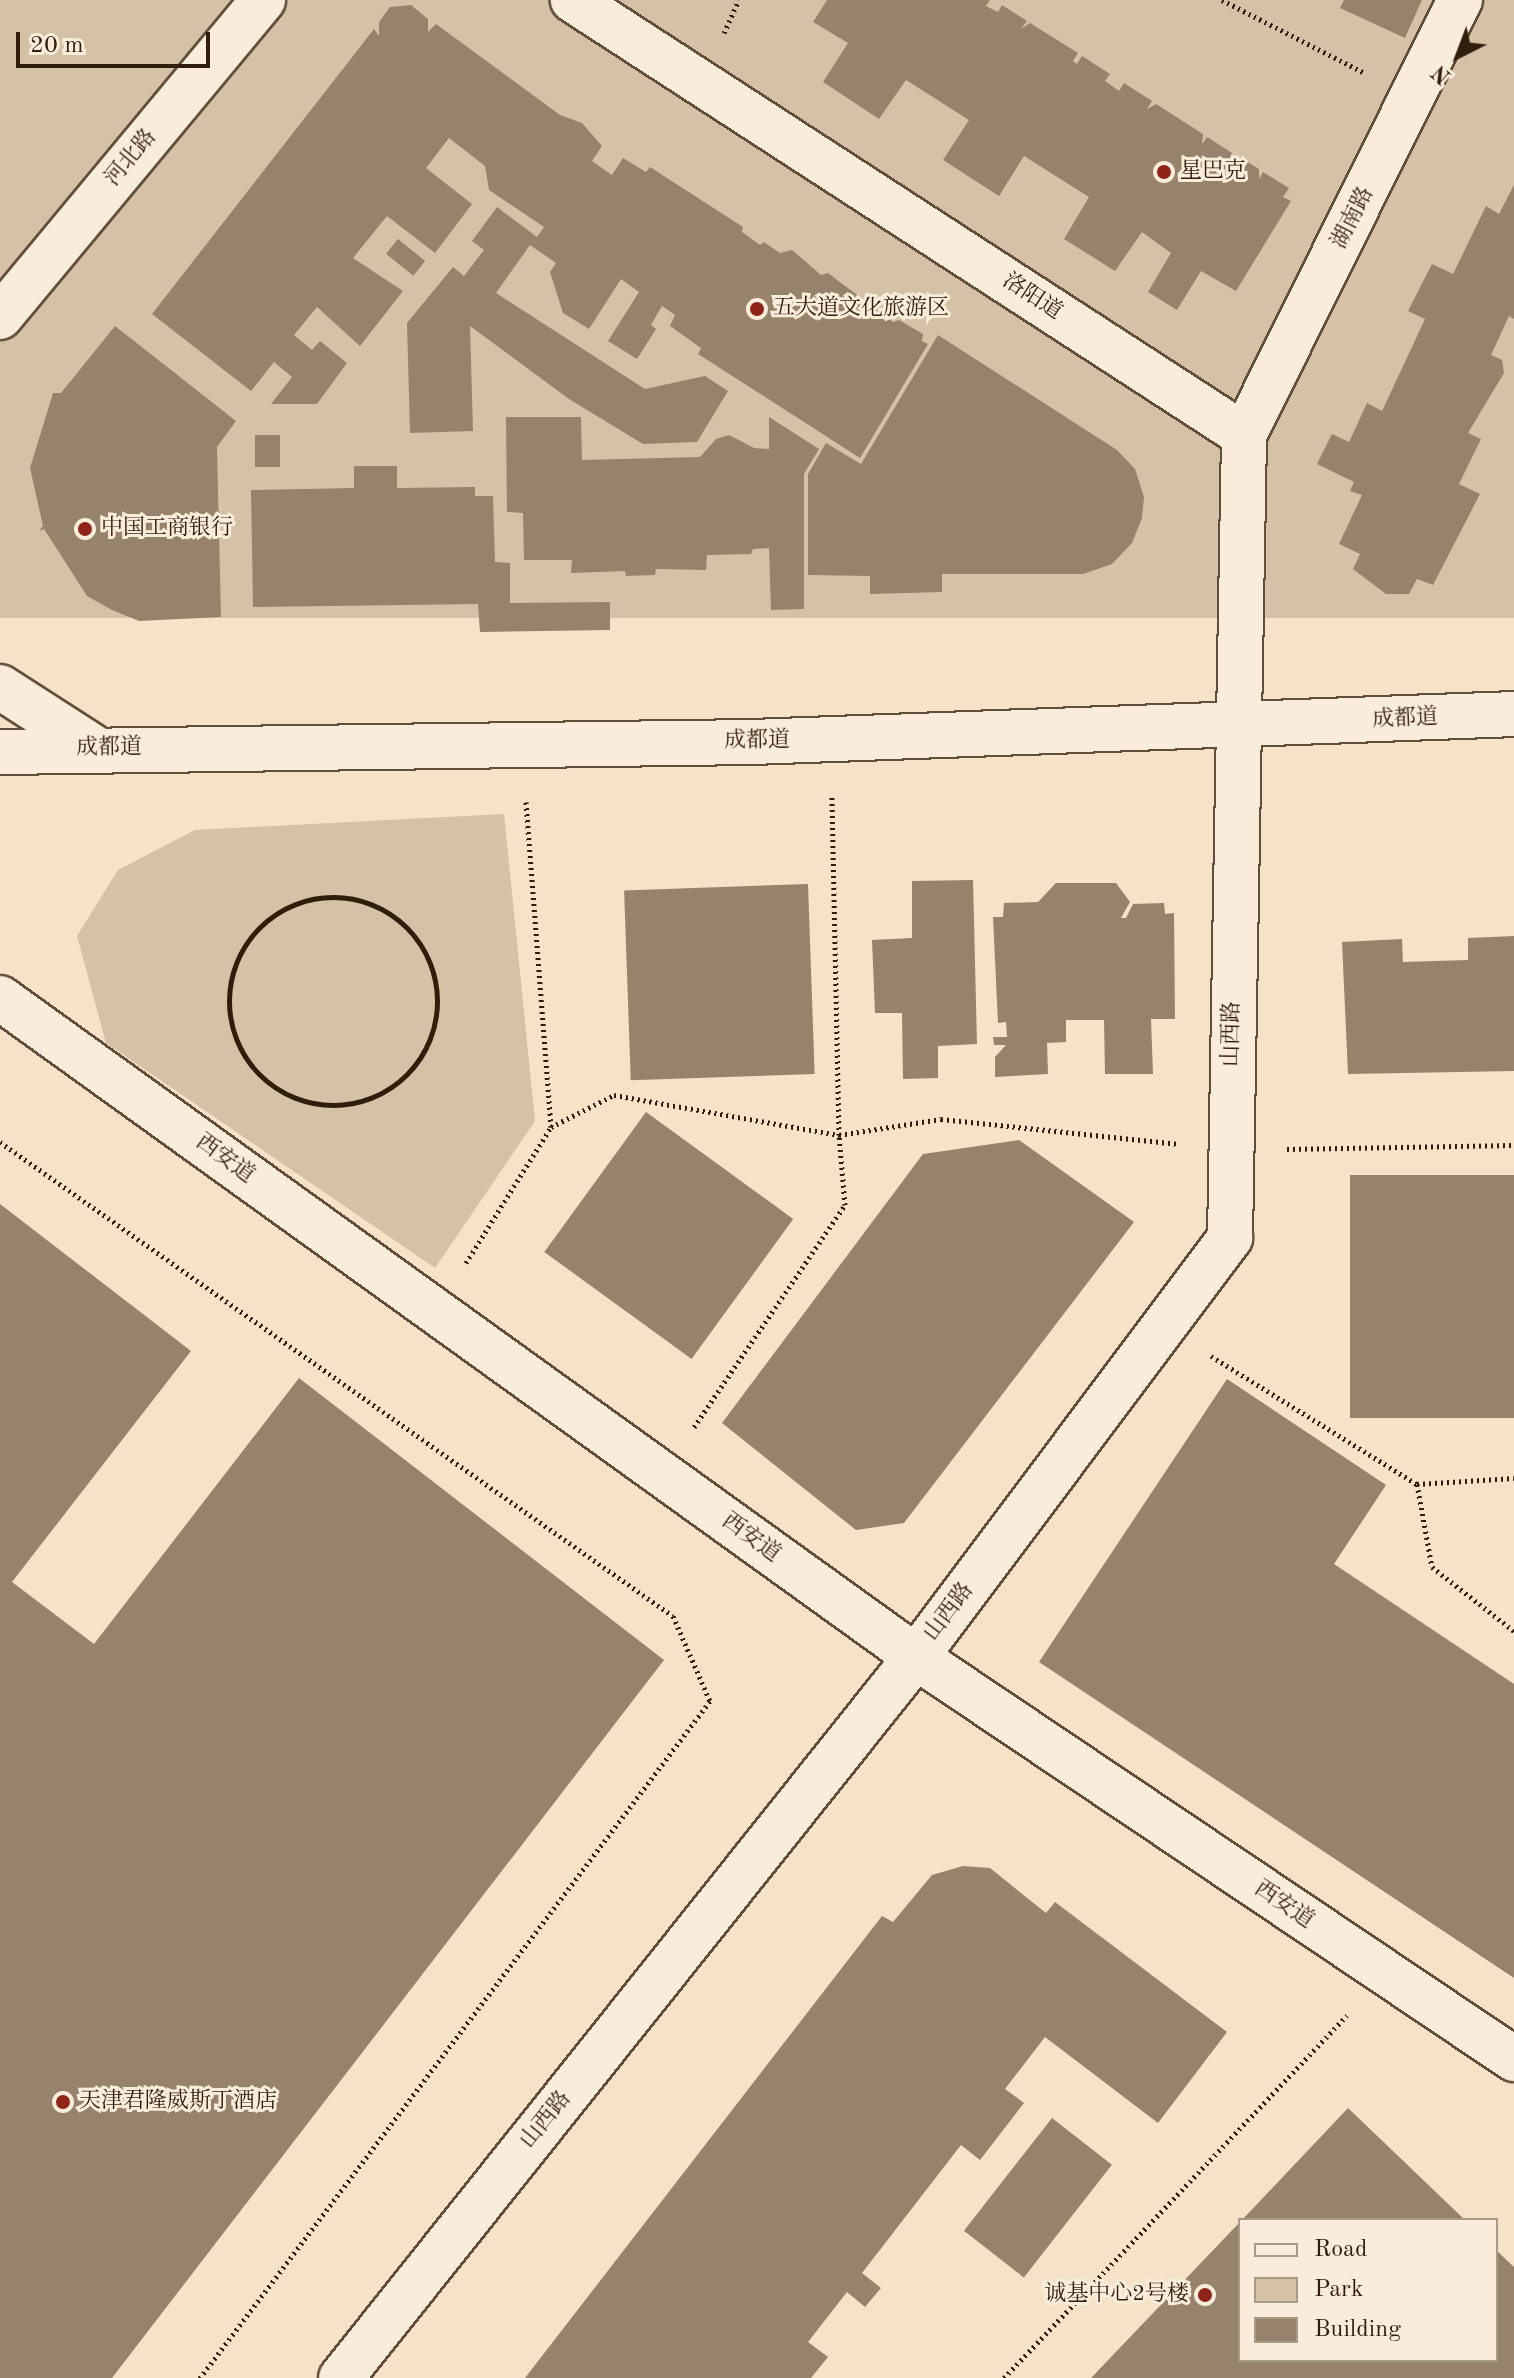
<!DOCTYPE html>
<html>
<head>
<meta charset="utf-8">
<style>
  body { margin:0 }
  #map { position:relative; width:1514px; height:2378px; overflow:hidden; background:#f6e2c6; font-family:"Old Standard TT","Noto Serif SC",serif }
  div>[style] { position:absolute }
  .green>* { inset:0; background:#d5c1a6; transform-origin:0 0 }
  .building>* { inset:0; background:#97836c; transform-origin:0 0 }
  .path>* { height:5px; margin-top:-2.5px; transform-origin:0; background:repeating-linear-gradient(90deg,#311d0b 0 2px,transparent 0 6px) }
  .path>.ring { margin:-2.5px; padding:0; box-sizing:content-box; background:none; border:5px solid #311d0b; border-radius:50% }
  .roads { filter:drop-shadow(2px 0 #624e3a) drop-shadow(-2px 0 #624e3a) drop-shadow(0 2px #624e3a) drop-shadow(0 -2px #624e3a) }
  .pedestrian>* { height:44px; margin:-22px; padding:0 22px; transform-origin:22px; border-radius:22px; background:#f9ecda }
  .tertiary>* { height:44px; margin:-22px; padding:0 22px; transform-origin:22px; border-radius:22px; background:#f9ecda }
  .dots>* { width:22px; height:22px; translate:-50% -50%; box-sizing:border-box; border:4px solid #f9ecda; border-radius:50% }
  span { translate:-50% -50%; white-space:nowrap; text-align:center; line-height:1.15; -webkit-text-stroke:6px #f9ecda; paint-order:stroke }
  .street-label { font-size:22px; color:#311d0b }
  .poi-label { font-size:22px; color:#311d0b }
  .left { translate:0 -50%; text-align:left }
  .right { translate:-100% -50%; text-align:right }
  .legend { position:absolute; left:1238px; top:2218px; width:260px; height:144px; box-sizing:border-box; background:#f9ecda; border:2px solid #a99987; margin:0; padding:10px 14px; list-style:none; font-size:24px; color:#311d0b }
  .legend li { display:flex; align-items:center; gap:16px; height:40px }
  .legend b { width:40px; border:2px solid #a99987 }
  .north { position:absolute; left:1418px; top:16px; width:80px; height:80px; -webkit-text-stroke:6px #f9ecda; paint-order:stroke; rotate:222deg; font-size:22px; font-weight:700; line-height:32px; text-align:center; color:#311d0b }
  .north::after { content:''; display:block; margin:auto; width:28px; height:36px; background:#311d0b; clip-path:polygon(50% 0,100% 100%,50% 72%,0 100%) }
  .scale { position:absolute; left:16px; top:32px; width:194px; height:36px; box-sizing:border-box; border:4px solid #311d0b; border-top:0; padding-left:10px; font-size:24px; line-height:28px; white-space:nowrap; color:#311d0b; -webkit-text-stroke:6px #f9ecda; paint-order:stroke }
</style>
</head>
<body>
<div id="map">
  <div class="green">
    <div style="left:0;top:0;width:1514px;height:618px"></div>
    <div style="clip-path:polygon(504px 814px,535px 1121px,435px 1268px,106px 1043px,77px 936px,118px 870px,195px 830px)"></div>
  </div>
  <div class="building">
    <div style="clip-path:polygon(827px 0,990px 0,986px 6px,998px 12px,1002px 5px,1027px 21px,1021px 29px,1030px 23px,1078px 53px,1073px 61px,1077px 64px,1082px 56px,1110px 74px,1105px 81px,1119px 91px,1124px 83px,1152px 101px,1147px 109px,1156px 104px,1203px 134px,1202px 144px,1207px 137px,1232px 153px,1228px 161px,1233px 164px,1238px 156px,1259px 169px,1259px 179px,1263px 172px,1289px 188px,1283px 197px,1291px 201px,1236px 291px,1201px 271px,1177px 310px,1148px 292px,1171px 253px,1142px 232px,1115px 271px,1064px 239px,1089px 197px,1024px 156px,999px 196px,943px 160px,969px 120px,906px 80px,879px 119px,823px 82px,848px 43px,813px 22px)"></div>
    <div style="clip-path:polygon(1344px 0,1422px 0,1405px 38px,1340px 8px)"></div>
    <div style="clip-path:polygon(411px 5px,428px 19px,428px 32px,436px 24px,560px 115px,582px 123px,602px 146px,592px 161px,612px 175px,623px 158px,646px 172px,650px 167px,743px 227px,742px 232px,760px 245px,764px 242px,780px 253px,792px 250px,821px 275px,828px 273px,893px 322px,899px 320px,923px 334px,922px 341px,928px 344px,860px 458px,698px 354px,701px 348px,670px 326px,675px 315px,662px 306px,651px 325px,656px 329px,637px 359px,608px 341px,639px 292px,621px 279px,589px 329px,563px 313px,550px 272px,556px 263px,530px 245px,496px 293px,645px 389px,705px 376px,728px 391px,697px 442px,643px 444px,569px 399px,470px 326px,473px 431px,410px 433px,407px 323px,453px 267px,464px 276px,484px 250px,472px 241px,497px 207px,537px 237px,544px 227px,489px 190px,485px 166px,449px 138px,426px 168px,472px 204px,435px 253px,387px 216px,353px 258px,403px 291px,360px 346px,317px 307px,294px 335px,312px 350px,320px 341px,347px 363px,317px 404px,271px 404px,292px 377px,274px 362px,251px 391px,152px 314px,374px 29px,379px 36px,379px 22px,390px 7px)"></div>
    <div style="clip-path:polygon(1514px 185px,1514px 319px,1509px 316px,1491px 355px,1502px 360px,1504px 373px,1468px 433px,1481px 439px,1459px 484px,1480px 494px,1433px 585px,1417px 579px,1409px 594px,1386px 594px,1353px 569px,1360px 554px,1339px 544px,1362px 495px,1350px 491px,1354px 482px,1317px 464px,1332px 434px,1349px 442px,1367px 403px,1382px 411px,1425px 319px,1408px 311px,1432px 264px,1453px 274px,1486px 206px,1499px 214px)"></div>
    <div style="left:398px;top:239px;width:35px;height:19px;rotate:39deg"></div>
    <div style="clip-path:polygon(115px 326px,236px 421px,217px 447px,221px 617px,139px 621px,112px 610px,87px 596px,44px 529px,39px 531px,43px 526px,30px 468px,53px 393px,61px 393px)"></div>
    <div style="clip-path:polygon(938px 335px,1117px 450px,1135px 469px,1144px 497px,1142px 518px,1132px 543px,1112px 564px,1083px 574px,942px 574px,942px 592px,870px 594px,870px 576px,808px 575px,808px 474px,826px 443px,861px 464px)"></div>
    <div style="clip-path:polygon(506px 417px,581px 417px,582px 460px,700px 457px,716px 439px,729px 435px,754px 448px,769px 449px,769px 417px,819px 449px,804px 474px,804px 609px,771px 610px,769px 548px,753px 549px,751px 554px,707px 555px,706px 570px,656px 569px,655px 575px,626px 576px,625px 571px,571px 573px,572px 560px,524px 560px,523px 513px,507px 512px)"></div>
    <div style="left:255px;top:435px;width:25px;height:32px"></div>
    <div style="clip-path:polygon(354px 466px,397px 466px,397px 488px,475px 487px,475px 496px,493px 496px,495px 562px,510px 563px,510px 603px,610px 602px,610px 630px,480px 632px,478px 604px,253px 607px,251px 490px,354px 488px)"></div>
    <div style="clip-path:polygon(973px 880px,977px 1044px,938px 1046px,938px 1078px,903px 1079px,902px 1013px,875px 1013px,872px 940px,912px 938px,912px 881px)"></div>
    <div style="clip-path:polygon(1056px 883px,1116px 883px,1130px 902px,1121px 918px,1126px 918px,1133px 904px,1164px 903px,1165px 914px,1174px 913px,1175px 1019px,1151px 1019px,1153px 1074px,1105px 1074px,1104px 1020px,1066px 1020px,1066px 1042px,1047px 1043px,1048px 1074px,995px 1077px,995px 1057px,1006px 1045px,994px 1045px,993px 1037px,1007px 1037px,1006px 1022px,998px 1023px,993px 917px,1003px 917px,1004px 903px,1038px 902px)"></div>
    <div style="left:808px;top:884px;width:190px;height:184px;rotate:88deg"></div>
    <div style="clip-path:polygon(1514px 936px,1514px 1071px,1348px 1074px,1342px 942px,1402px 939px,1403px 962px,1468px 960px,1468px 938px)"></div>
    <div style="left:646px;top:1112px;width:182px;height:173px;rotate:36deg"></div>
    <div style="clip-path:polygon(1019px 1140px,1134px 1222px,904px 1523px,856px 1530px,722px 1423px,923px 1154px)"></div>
    <div style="left:1350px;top:1175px;width:164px;height:243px"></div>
    <div style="clip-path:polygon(0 1204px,191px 1351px,12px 1582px,94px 1644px,299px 1378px,664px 1660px,112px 2378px,0 2378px)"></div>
    <div style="clip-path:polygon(1227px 1379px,1386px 1485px,1334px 1564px,1514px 1684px,1514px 1978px,1039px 1662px)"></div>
    <div style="clip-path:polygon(963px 1866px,990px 1868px,1046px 1913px,1055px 1902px,1227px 2032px,1158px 2123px,1045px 2037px,1005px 2089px,1024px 2103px,980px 2160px,961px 2145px,862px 2273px,881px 2288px,865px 2307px,847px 2292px,808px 2342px,828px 2357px,811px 2378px,525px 2378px,882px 1916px,893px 1922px,932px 1875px)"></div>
    <div style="clip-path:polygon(1348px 2108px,1465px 2220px,1242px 2220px)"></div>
    <div style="left:1052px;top:2118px;width:76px;height:143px;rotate:38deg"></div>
    <div style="clip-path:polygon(1240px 2222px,1240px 2360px,1496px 2360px,1496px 2250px,1514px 2267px,1514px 2378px,1091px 2378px)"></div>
  </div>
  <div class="path">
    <div style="left:1222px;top:0;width:158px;rotate:27.1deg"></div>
    <div style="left:724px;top:33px;width:36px;rotate:-66deg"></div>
    <div class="ring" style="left:229px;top:897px;width:203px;height:203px"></div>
    <div style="left:551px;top:1127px;width:71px;rotate:-26.9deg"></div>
    <div style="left:614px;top:1095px;width:229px;rotate:10.1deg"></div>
    <div style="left:839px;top:1135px;width:103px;rotate:-8.9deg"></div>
    <div style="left:941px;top:1119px;width:237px;rotate:6deg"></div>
    <div style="left:0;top:1142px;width:823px;rotate:35.16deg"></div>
    <div style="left:673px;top:1616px;width:93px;rotate:66.5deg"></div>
    <div style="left:710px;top:1701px;width:848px;rotate:126.99deg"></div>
    <div style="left:1287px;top:1149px;width:227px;rotate:-1deg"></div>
    <div style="left:466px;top:1263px;width:160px;rotate:-58deg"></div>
    <div style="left:551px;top:1127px;width:326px;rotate:-94.4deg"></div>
    <div style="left:1211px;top:1356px;width:243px;rotate:31.9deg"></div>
    <div style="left:1417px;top:1484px;width:97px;rotate:-3.5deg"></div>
    <div style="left:694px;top:1427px;width:268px;rotate:-55.8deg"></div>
    <div style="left:845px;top:1205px;width:70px;rotate:-94.9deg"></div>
    <div style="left:839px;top:1135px;width:339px;rotate:-91.2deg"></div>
    <div style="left:1417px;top:1484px;width:84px;rotate:79.8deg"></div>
    <div style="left:1432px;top:1567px;width:104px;rotate:38deg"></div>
    <div style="left:1004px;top:2378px;width:499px;rotate:-46.6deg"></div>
  </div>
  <div class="roads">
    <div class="pedestrian">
      <div style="left:1244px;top:435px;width:486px;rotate:-63.6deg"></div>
    </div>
    <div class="tertiary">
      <div style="left:0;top:317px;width:412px;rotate:-50.3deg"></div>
      <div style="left:0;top:687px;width:113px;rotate:32.7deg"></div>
      <div style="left:0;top:752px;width:752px;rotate:-0.76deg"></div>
      <div style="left:752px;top:742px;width:763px;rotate:-2.1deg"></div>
      <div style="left:0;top:998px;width:1128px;rotate:35.73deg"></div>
      <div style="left:916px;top:1657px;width:721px;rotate:33.91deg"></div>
      <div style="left:341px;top:2378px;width:922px;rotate:-51.43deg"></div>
      <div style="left:916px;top:1657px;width:524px;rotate:-53.15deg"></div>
      <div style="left:1230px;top:1238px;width:803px;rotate:-89deg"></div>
      <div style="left:1244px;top:435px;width:800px;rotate:-147.05deg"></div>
    </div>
  </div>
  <div class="dots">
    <div style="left:1164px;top:172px;background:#8f2418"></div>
    <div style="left:757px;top:309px;background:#8f2418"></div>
    <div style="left:85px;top:529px;background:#8f2418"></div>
    <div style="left:63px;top:2102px;background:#8f2418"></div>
    <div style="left:1205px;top:2295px;background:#8f2418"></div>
  </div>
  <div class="street-label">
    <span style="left:131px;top:158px;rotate:-50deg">河北路</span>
    <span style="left:1353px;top:218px;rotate:-63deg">湖南路</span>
    <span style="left:1032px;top:297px;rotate:33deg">洛阳道</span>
    <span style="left:1405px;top:719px;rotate:-3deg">成都道</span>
    <span style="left:757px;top:741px;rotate:-1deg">成都道</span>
    <span style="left:109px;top:748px;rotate:-1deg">成都道</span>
    <span style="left:1232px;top:1034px;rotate:-89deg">山西路</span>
    <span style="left:225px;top:1159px;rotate:36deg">西安道</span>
    <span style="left:751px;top:1538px;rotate:36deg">西安道</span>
    <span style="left:949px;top:1612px;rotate:-53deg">山西路</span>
    <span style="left:1284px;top:1905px;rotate:34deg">西安道</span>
    <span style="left:546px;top:2120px;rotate:-51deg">山西路</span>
  </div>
  <div class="poi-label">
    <span class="left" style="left:1180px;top:172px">星巴克</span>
    <span class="left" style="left:773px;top:309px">五大道文化旅游区</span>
    <span class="left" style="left:101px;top:529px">中国工商银行</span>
    <span class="left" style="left:79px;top:2102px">天津君隆威斯丁酒店</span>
    <span class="right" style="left:1189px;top:2295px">诚基中心2号楼</span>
  </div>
  <ul class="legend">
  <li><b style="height:10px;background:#f9ecda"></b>Road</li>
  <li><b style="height:22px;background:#d5c1a6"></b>Park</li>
  <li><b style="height:22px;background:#97836c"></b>Building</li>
  </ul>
  <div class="north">N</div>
  <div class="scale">20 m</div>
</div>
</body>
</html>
